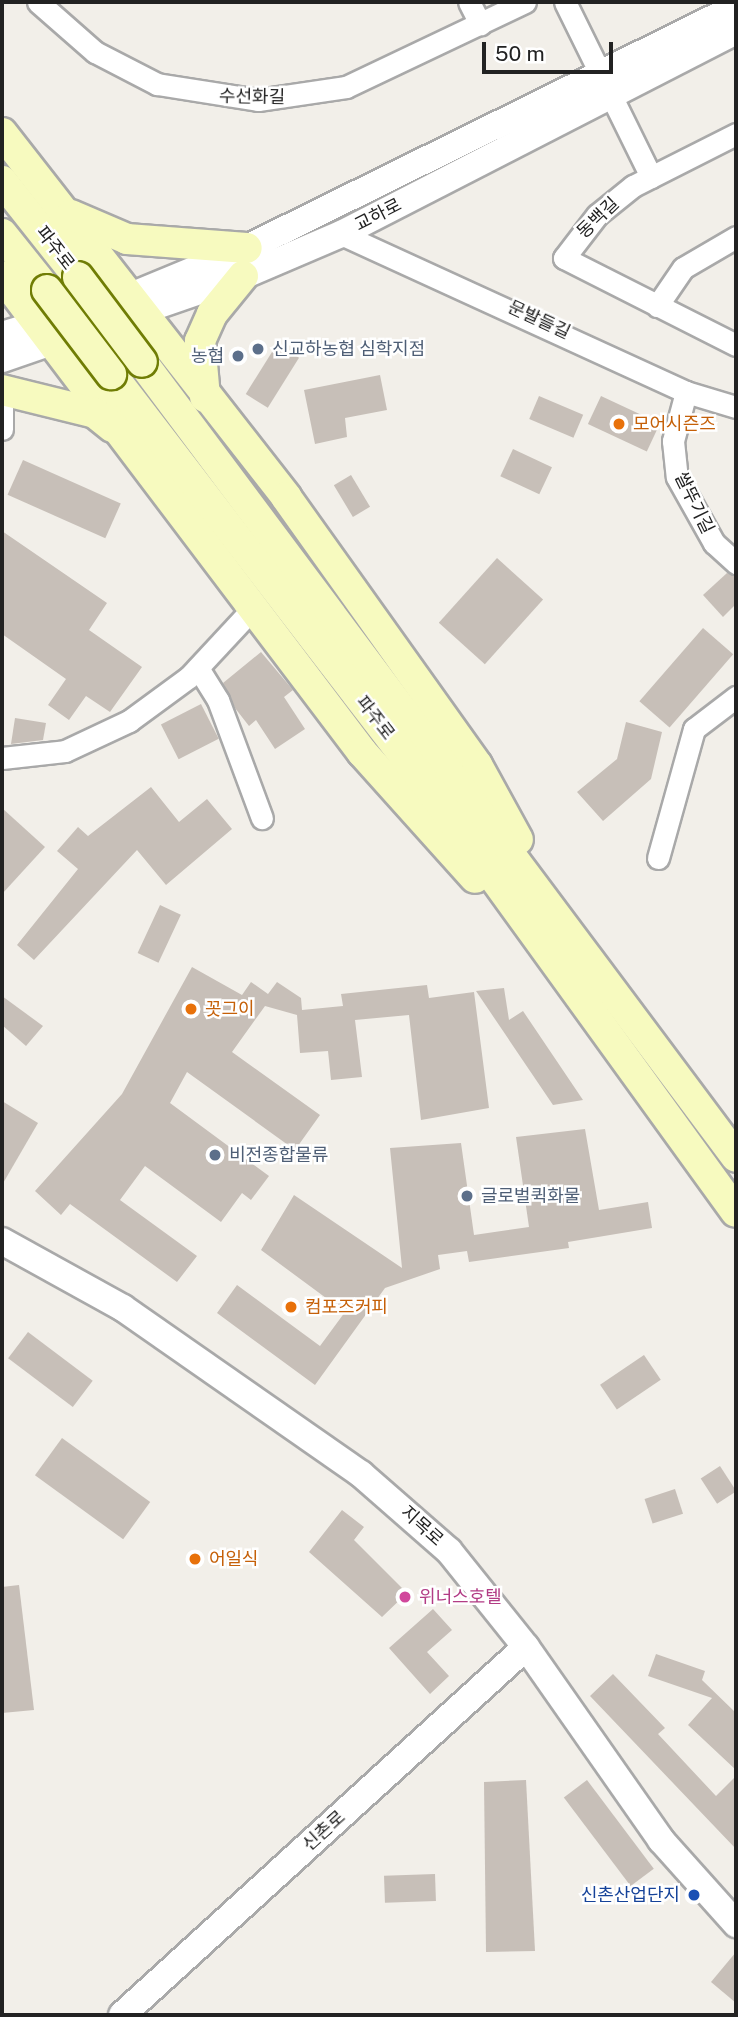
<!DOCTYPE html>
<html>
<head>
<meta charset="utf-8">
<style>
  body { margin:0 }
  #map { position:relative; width:738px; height:2017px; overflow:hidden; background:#f2efe9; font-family:"Public Sans","Noto Sans KR",sans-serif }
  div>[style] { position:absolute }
  .building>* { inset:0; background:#c7bfb8; transform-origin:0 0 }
  .roads { filter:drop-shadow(2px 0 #a9a9a9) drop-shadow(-2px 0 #a9a9a9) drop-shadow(0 2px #a9a9a9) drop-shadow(0 -2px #a9a9a9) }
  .minor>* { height:21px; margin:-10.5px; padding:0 10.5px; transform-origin:10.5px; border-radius:10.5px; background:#fff }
  .tertiary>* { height:26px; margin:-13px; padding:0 13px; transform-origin:13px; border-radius:13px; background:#fff }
  .secondary>* { height:30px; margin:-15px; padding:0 15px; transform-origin:15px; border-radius:15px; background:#f7fabf }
  .bridges { filter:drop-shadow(2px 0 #707d05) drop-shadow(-2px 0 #707d05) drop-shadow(0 2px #707d05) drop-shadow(0 -2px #707d05) }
  .secondary-bridge>* { height:30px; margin:-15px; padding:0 15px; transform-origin:15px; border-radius:15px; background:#f7fabf }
  .dots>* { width:19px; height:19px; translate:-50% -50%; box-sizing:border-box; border:4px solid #fff; border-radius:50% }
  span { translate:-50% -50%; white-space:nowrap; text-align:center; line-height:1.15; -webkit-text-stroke:5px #fff; paint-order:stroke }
  .street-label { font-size:18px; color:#222 }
  .service-label { font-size:18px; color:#4e5e75 }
  .left { translate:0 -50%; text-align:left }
  .right { translate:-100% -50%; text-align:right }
  .food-label { font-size:18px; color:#c56008 }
  .hotel-label { font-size:18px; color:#b23c85 }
  .transit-label { font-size:18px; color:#164399 }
  .frame { position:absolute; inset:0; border:4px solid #222; pointer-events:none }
  .scale { position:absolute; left:482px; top:42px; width:131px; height:32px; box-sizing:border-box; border:4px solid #222; border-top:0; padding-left:9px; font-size:21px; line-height:24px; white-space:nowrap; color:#222; -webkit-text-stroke:5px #fff; paint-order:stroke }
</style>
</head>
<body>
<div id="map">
  <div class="building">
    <div style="left:277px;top:344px;width:26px;height:59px;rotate:32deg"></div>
    <div style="clip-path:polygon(380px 375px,387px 410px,345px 418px,347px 437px,315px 444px,304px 390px)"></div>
    <div style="left:539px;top:396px;width:48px;height:25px;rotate:23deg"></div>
    <div style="left:601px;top:396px;width:65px;height:31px;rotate:25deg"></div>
    <div style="left:513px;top:449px;width:43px;height:30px;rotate:25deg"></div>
    <div style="left:23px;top:460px;width:107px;height:38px;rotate:24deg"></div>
    <div style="left:351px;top:475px;width:37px;height:20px;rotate:59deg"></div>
    <div style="clip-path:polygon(2px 531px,107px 603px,89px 630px,142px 667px,110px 712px,86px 696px,69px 720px,48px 705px,66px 679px,2px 634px)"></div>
    <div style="left:497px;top:558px;width:62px;height:87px;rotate:42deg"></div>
    <div style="clip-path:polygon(727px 573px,736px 576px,736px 604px,723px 617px,703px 595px)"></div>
    <div style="left:703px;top:628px;width:40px;height:97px;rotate:41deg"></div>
    <div style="clip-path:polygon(261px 652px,293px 690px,284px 697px,305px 729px,275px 749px,256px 720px,249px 726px,235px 708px,223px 683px)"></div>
    <div style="left:201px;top:704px;width:39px;height:45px;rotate:63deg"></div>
    <div style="clip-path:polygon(15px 718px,46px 723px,43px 740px,11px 744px)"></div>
    <div style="clip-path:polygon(626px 722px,662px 732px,651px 779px,603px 821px,577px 792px,617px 759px)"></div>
    <div style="clip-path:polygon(151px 787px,179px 822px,207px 799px,232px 829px,166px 885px,137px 850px,34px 960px,17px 945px,78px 869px,57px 851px,78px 827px,88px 836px)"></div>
    <div style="clip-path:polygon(2px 808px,45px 847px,2px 894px)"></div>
    <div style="left:160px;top:905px;width:23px;height:53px;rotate:25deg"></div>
    <div style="clip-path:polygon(192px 967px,242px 995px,251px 982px,268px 994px,277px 982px,301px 998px,302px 1010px,343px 1006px,341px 994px,427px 985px,429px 998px,474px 992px,489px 1108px,421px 1120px,409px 1015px,355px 1020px,362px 1077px,331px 1080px,328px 1051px,300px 1053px,297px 1015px,265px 1006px,232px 1052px,320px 1115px,295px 1150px,187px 1072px,170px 1103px,269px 1176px,251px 1200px,242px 1193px,221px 1222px,145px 1166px,120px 1200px,197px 1256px,177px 1282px,70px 1204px,61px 1215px,35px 1191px,122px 1094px)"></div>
    <div style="clip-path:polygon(504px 988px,509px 1020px,523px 1011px,583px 1100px,553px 1105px,476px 991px)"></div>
    <div style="clip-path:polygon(2px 996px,43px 1026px,26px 1046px,2px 1025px)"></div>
    <div style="clip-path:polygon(2px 1101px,38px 1123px,2px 1185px)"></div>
    <div style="clip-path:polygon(585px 1129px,599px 1210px,648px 1202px,652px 1228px,568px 1242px,569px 1248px,469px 1262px,467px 1251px,438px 1255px,440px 1269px,385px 1288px,315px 1385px,217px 1313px,237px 1285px,320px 1346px,345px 1312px,261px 1250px,294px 1195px,402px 1268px,390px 1148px,461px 1143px,474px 1235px,529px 1227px,516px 1137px)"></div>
    <div style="left:28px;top:1332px;width:81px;height:33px;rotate:37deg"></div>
    <div style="left:644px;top:1355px;width:30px;height:53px;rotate:56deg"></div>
    <div style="left:62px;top:1438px;width:109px;height:46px;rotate:36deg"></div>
    <div style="left:720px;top:1466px;width:30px;height:23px;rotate:57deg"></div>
    <div style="left:675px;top:1489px;width:26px;height:32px;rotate:72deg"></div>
    <div style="clip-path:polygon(342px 1510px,364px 1527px,354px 1540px,407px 1593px,382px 1617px,309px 1552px)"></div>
    <div style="clip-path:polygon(19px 1585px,34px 1710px,2px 1713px,2px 1587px)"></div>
    <div style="clip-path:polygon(433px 1609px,452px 1630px,427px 1652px,449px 1676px,430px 1694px,389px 1648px)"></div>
    <div style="clip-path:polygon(656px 1654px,705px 1671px,702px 1680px,736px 1713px,736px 1770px,688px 1725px,712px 1698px,648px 1676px)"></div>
    <div style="clip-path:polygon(613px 1674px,665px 1728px,658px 1734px,716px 1796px,736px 1776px,736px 1849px,590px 1696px)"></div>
    <div style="clip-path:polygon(526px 1780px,535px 1951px,486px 1952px,484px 1782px)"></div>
    <div style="left:587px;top:1780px;width:111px;height:29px;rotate:53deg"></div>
    <div style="left:435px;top:1874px;width:27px;height:51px;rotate:88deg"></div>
    <div style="clip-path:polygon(736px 1952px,736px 2003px,711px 1982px)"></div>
  </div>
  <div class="roads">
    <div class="minor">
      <div style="left:38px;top:2px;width:76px;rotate:41.3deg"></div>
      <div style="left:95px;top:52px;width:70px;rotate:27.3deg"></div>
      <div style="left:157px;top:84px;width:102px;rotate:9deg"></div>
      <div style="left:258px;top:100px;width:89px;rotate:-8.4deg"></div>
      <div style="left:346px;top:87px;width:198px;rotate:-25.4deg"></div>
      <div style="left:469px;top:2px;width:25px;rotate:63deg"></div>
      <div style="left:565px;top:2px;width:195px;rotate:63.8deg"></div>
      <div style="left:736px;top:134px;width:115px;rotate:153.2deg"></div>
      <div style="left:633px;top:186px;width:46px;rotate:141.1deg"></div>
      <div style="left:597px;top:215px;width:54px;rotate:127.5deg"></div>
      <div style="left:564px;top:258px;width:193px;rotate:26.8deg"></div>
      <div style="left:341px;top:234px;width:379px;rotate:24.6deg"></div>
      <div style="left:686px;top:392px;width:52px;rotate:16.7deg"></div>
      <div style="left:657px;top:306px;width:46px;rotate:-55.6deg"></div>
      <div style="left:683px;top:268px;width:61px;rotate:-30.3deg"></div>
      <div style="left:686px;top:392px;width:51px;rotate:104.9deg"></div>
      <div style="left:673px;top:441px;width:36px;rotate:84deg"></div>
      <div style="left:677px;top:477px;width:76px;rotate:60.7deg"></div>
      <div style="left:714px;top:543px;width:30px;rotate:42deg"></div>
      <div style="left:2px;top:401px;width:28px;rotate:90deg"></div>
      <div style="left:198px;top:668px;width:38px;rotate:58deg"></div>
      <div style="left:218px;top:700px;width:126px;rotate:69.6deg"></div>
      <div style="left:2px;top:758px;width:63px;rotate:-6.3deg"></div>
      <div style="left:65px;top:751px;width:71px;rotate:-25.1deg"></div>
      <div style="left:129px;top:721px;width:74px;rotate:-36.3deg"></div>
      <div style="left:189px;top:677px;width:97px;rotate:-47.1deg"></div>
      <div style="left:658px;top:858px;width:134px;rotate:-74.4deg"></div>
      <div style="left:694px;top:729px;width:53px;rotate:-37.3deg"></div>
    </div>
    <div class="tertiary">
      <div style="left:2px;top:335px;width:137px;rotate:-17deg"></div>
      <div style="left:133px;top:295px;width:123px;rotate:-22.4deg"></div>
      <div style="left:247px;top:248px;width:545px;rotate:-26.24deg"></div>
      <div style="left:2px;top:359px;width:255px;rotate:-19deg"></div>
      <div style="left:243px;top:276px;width:107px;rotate:-23.2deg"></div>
      <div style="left:341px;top:234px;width:444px;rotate:-27.2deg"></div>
      <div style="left:2px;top:1241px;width:138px;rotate:29deg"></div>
      <div style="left:123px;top:1308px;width:290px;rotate:34.9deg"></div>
      <div style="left:361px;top:1474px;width:117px;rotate:41.2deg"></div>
      <div style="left:449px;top:1551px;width:123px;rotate:51.3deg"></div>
      <div style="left:526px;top:1647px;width:236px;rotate:55deg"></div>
      <div style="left:661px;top:1840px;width:113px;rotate:48.2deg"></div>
      <div style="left:122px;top:2015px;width:546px;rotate:-42.33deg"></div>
    </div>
    <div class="secondary">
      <div style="left:2px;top:133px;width:462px;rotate:52deg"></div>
      <div style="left:286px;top:497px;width:329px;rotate:54.5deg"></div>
      <div style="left:477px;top:765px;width:85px;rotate:61.3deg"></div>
      <div style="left:2px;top:181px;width:122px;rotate:51.6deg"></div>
      <div style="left:71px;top:215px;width:61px;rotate:23.2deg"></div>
      <div style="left:127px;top:239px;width:120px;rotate:4.3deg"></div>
      <div style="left:2px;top:234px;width:72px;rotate:51.2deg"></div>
      <div style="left:2px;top:276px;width:597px;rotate:52.9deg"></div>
      <div style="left:362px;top:752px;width:169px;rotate:48.1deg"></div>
      <div style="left:142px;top:362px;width:992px;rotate:53.23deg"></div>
      <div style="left:111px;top:374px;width:527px;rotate:52.48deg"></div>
      <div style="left:432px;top:792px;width:518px;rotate:54.1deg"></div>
      <div style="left:2px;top:390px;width:96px;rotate:13.9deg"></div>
      <div style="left:95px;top:413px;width:22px;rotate:39deg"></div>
      <div style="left:205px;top:397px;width:56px;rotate:-95.1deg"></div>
      <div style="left:200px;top:341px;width:30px;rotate:-66deg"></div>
      <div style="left:212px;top:314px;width:49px;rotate:-50.8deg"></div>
    </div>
  </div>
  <div class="bridges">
    <div class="secondary-bridge">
      <div style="left:78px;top:277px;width:106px;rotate:53deg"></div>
      <div style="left:47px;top:290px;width:106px;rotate:52.7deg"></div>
    </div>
  </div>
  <div class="dots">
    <div style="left:258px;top:349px;background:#5c6f8a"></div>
    <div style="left:238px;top:356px;background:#5c6f8a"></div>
    <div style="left:619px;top:424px;background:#e8710a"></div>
    <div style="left:191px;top:1009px;background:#e8710a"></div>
    <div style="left:215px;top:1155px;background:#5c6f8a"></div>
    <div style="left:467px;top:1196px;background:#5c6f8a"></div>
    <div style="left:291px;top:1307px;background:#e8710a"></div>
    <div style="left:195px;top:1559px;background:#e8710a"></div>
    <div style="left:405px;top:1597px;background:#d1479c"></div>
    <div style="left:694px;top:1895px;background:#1a4fb4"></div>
  </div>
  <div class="street-label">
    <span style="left:252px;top:97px;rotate:1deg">수선화길</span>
    <span style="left:378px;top:215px;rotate:-27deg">교하로</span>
    <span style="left:598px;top:218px;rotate:-44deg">동백길</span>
    <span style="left:55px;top:248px;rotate:52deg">파주로</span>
    <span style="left:539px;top:320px;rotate:25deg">문발들길</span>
    <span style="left:694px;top:503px;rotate:64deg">쌀뚜기길</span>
    <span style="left:375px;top:718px;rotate:52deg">파주로</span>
    <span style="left:422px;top:1526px;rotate:42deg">지목로</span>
    <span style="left:324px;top:1831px;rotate:-42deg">신촌로</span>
  </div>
  <div class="service-label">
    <span class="left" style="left:272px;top:349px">신교하농협 심학지점</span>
    <span class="right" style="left:224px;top:356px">농협</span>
    <span class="left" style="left:229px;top:1155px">비전종합물류</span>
    <span class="left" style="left:481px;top:1196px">글로벌퀵화물</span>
  </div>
  <div class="food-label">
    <span class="left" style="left:633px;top:424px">모어시즌즈</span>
    <span class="left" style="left:205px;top:1009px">꼿그이</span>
    <span class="left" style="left:305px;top:1307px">컴포즈커피</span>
    <span class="left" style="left:209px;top:1559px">어일식</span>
  </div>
  <div class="hotel-label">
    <span class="left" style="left:419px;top:1597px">위너스호텔</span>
  </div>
  <div class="transit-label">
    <span class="right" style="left:680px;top:1895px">신촌산업단지</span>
  </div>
  <div class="frame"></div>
  <div class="scale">50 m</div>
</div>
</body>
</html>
